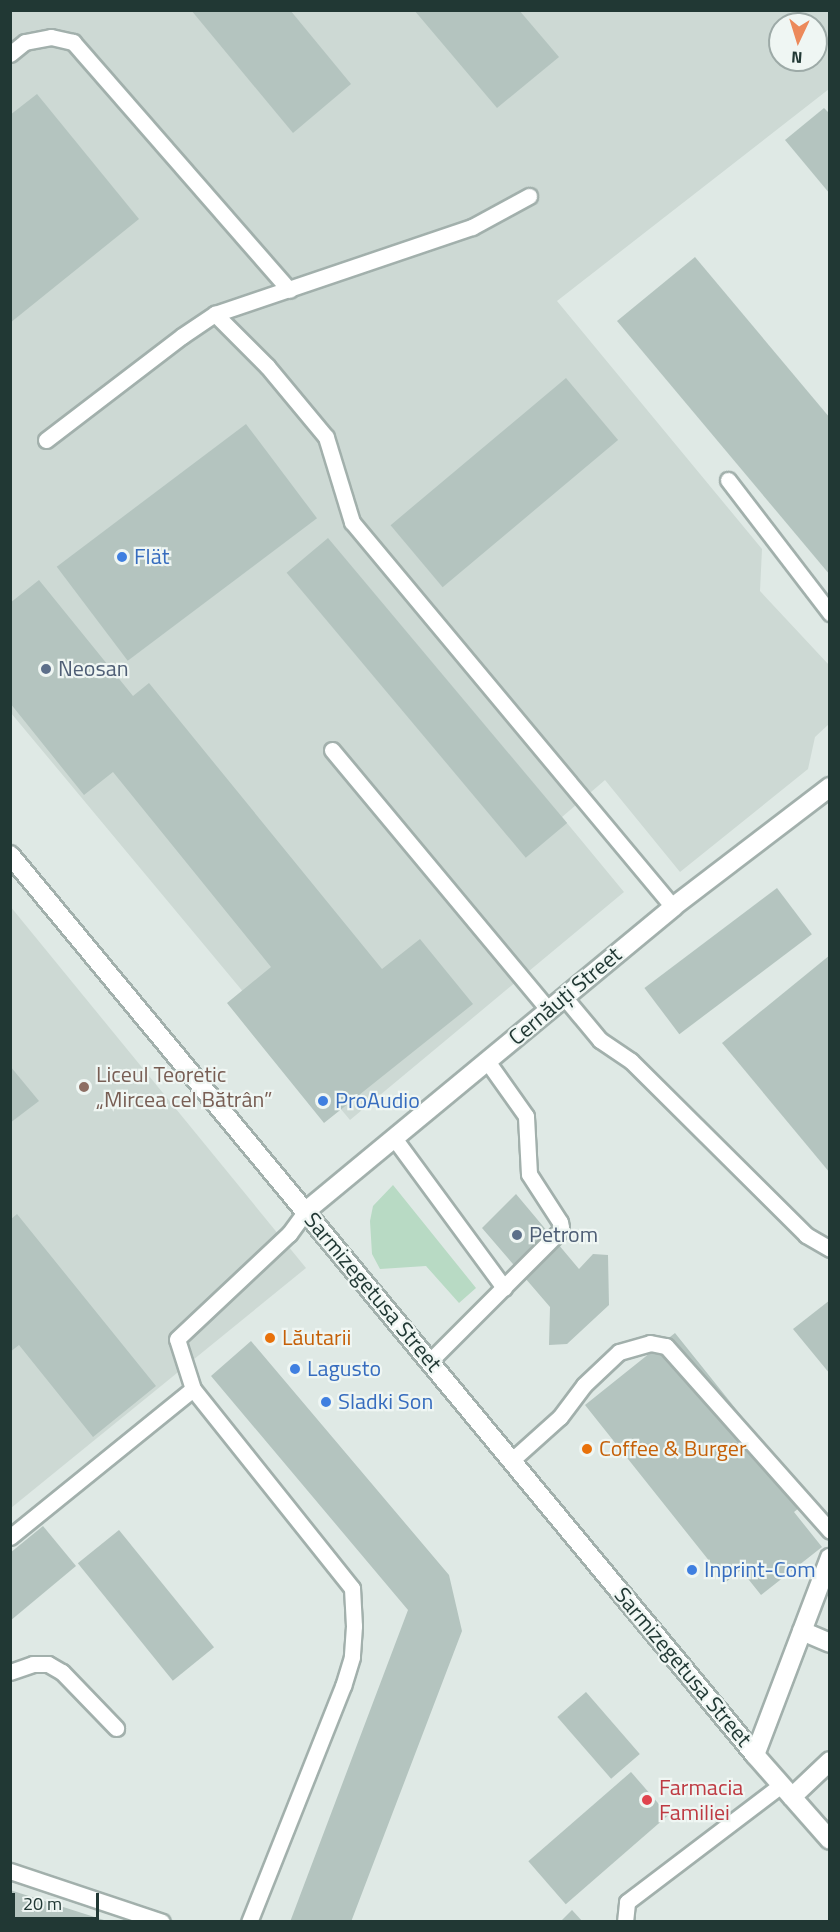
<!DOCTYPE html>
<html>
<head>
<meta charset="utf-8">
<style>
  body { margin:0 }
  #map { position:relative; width:840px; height:1932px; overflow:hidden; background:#dfe9e5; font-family:"Titillium Web",sans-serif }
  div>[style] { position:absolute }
  .built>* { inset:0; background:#cdd9d4 }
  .green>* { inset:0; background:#b8dac4 }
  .building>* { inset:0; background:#b4c4bf; transform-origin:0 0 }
  .roads { filter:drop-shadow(2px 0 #a2b0ac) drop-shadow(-2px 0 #a2b0ac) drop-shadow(0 2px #a2b0ac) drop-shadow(0 -2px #a2b0ac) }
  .service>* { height:15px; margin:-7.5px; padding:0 7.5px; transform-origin:7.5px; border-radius:7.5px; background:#fff }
  .minor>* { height:18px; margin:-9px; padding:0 9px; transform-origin:9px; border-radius:9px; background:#fff }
  .secondary>* { height:18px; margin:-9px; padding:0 9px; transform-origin:9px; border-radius:9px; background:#fff }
  .dots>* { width:16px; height:16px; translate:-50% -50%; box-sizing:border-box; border:3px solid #eff6f3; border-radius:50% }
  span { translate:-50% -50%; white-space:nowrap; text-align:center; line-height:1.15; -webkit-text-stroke:4.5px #eff6f3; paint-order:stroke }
  .shop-label { font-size:22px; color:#366cbe }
  .left { translate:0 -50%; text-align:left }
  .service-label { font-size:22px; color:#4e5e75 }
  .street-label { font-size:22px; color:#213834 }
  .education-label { font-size:22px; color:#785e54 }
  .food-label { font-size:22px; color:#c56008 }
  .health-label { font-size:22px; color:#be3a42 }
  .frame { position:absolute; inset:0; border:12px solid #213834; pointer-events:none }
  .north { position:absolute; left:768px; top:12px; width:60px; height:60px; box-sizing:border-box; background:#eff6f3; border:2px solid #9daaa7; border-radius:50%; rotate:184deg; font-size:16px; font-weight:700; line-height:24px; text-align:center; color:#213834 }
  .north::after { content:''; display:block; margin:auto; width:21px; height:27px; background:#ec895a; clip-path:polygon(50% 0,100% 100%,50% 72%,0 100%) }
  .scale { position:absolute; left:12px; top:1893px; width:87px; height:27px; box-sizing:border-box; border:3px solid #213834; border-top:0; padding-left:8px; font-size:18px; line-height:21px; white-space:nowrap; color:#213834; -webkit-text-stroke:4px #eff6f3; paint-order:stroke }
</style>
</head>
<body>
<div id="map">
  <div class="built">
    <div style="clip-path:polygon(evenodd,10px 11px,829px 11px,829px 89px,557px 301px,762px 549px,760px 591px,829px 665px,829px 724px,815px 737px,808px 769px,680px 872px,605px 780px,562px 817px,624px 892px,350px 1120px,11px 713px,10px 11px,780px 24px,816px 24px,816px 60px,780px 60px,780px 24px)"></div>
    <div style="clip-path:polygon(10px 906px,306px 1268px,11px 1508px,10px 1508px)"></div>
  </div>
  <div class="green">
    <div style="clip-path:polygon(393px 1185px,476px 1288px,459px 1303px,426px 1266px,380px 1269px,372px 1254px,370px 1221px,373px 1206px)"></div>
  </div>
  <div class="building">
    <div style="clip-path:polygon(191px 10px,290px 10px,351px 84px,293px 133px)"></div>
    <div style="clip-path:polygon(414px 10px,519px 10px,559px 57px,497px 108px)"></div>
    <div style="clip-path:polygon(37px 94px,139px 219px,10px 323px,10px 115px)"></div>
    <div style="clip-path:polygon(824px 108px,830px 114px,830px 194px,785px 140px)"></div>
    <div style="clip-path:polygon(695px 257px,830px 418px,830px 575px,617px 321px)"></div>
    <div style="left:566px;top:378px;width:81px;height:229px;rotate:50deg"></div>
    <div style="left:246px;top:424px;width:118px;height:237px;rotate:53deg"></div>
    <div style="left:328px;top:538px;width:372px;height:54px;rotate:50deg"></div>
    <div style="clip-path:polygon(39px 580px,133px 696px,149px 683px,382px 969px,420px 939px,473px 1004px,324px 1123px,227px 1003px,271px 967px,113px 772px,84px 795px,10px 703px,10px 603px)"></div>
    <div style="left:777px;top:888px;width:58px;height:166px;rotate:53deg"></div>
    <div style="clip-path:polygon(830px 955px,830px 1173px,722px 1043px)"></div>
    <div style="clip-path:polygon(10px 1066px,39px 1101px,10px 1123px)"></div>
    <div style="clip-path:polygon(516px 1194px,579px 1269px,593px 1254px,608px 1255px,609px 1305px,567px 1344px,549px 1345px,550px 1307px,482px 1228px)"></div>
    <div style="clip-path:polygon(17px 1214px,156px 1386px,93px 1437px,19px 1345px,10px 1352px,10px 1220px)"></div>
    <div style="clip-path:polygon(830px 1300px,830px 1374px,793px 1329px)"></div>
    <div style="clip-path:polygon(675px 1333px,809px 1500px,794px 1512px,822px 1547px,761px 1595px,741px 1570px,726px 1582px,585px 1405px)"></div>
    <div style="clip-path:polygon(251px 1341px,449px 1575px,462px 1631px,351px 1922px,290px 1922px,408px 1610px,211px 1376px)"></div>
    <div style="clip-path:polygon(43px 1526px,76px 1566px,10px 1621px,10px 1553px)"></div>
    <div style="left:119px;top:1530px;width:151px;height:53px;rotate:51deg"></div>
    <div style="left:586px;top:1692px;width:82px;height:38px;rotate:49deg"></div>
    <div style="left:631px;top:1772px;width:57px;height:136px;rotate:49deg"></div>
    <div style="clip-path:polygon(10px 1890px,107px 1921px,107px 1922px,10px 1922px)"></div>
    <div style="clip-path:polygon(572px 1910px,583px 1922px,560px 1922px)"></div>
  </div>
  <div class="roads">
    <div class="service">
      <div style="left:10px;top:54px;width:19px;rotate:-39deg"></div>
      <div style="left:25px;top:42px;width:26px;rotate:-11deg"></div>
      <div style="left:51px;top:37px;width:23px;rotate:13deg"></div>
      <div style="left:73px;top:42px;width:329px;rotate:48.9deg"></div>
      <div style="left:215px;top:314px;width:74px;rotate:45deg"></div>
      <div style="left:267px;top:366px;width:92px;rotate:50.3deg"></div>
      <div style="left:326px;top:437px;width:89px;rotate:73deg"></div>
      <div style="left:352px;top:522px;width:501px;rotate:50.18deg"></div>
      <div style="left:46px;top:440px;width:171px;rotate:-37.4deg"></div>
      <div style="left:182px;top:336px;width:40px;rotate:-34deg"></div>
      <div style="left:215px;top:314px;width:271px;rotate:-18.7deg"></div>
      <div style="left:472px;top:227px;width:65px;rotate:-28.5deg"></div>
      <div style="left:728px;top:480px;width:168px;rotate:52.5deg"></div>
      <div style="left:332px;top:750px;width:339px;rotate:50.2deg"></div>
      <div style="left:565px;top:998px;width:55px;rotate:50.2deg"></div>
      <div style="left:600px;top:1040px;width:37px;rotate:34deg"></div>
      <div style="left:631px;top:1061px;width:247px;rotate:44.8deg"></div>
      <div style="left:806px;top:1235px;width:28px;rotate:30deg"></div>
      <div style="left:394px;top:1138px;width:186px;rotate:53.7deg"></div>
      <div style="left:430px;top:1361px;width:182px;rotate:-45deg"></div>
      <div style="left:559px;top:1232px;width:5px;rotate:-68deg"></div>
      <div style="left:561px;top:1227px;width:5px;rotate:-101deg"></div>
      <div style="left:560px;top:1222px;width:57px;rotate:-122.9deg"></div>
      <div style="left:529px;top:1174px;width:58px;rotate:-93deg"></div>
      <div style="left:526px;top:1116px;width:67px;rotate:-125.3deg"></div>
      <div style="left:193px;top:1389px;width:52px;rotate:-107.7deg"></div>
      <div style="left:177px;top:1339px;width:154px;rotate:-43.2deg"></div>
      <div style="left:289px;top:1234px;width:29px;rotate:-54deg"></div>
      <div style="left:512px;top:1460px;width:64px;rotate:-41.9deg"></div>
      <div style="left:560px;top:1417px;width:40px;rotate:-53deg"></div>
      <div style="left:584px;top:1385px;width:48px;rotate:-43.3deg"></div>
      <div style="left:619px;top:1352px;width:32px;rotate:-16deg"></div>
      <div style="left:650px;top:1343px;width:16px;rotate:11deg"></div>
      <div style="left:666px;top:1346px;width:247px;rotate:48.4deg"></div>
      <div style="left:10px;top:1537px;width:235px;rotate:-39deg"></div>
      <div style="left:193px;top:1389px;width:255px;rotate:51.4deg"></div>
      <div style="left:352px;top:1588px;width:38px;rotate:87deg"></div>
      <div style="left:354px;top:1626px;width:31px;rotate:94deg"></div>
      <div style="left:352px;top:1657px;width:30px;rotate:107deg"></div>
      <div style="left:343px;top:1686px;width:254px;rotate:111.7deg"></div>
      <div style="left:10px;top:1672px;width:24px;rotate:-19deg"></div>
      <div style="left:33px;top:1664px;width:15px"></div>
      <div style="left:48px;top:1664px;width:16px;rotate:30deg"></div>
      <div style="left:62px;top:1672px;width:78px;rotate:46deg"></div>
      <div style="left:10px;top:1871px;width:160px;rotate:18.5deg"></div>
      <div style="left:625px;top:1922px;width:20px;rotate:-84deg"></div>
      <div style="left:627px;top:1902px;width:193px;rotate:-37.2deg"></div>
    </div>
    <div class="minor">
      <div style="left:306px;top:1211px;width:477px;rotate:-39.6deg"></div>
      <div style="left:673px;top:907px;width:198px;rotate:-37.4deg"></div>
      <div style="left:802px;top:1631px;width:30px;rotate:23deg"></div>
      <div style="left:755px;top:1755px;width:211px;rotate:-69.2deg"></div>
      <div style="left:792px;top:1797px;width:52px;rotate:-43.5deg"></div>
    </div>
    <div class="secondary">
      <div style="left:10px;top:855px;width:1168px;rotate:50.38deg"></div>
      <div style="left:755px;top:1755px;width:113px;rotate:48.6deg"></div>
    </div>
  </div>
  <div class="dots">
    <div style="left:122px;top:557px;background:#3f7fe0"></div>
    <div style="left:46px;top:669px;background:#5c6f8a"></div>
    <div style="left:84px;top:1087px;background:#8d6e63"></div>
    <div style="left:323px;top:1101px;background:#3f7fe0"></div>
    <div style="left:517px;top:1235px;background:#5c6f8a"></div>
    <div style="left:270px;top:1338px;background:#e8710a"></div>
    <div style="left:295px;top:1369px;background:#3f7fe0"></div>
    <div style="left:326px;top:1402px;background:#3f7fe0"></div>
    <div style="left:587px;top:1449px;background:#e8710a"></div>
    <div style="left:692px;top:1570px;background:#3f7fe0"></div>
    <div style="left:647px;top:1800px;background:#e0444e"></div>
  </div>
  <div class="shop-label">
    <span class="left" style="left:134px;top:557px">Flät</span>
    <span class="left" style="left:335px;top:1101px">ProAudio</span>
    <span class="left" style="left:307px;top:1369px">Lagusto</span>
    <span class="left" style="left:338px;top:1402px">Sladki Son</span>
    <span class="left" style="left:704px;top:1570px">Inprint-Com</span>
  </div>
  <div class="service-label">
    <span class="left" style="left:58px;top:669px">Neosan</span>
    <span class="left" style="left:529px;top:1235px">Petrom</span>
  </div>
  <div class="street-label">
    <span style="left:565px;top:996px;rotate:-40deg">Cernăuți Street</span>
    <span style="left:373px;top:1292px;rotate:50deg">Sarmizegetusa Street</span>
    <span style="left:683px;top:1667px;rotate:50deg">Sarmizegetusa Street</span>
  </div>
  <div class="education-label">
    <span class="left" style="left:96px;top:1087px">Liceul Teoretic<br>„Mircea cel Bătrân”</span>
  </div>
  <div class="food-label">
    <span class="left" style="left:282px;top:1338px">Lăutarii</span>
    <span class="left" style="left:599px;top:1449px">Coffee &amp; Burger</span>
  </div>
  <div class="health-label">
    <span class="left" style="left:659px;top:1800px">Farmacia<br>Familiei</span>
  </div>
  <div class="frame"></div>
  <div class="north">N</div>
  <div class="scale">20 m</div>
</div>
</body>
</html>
